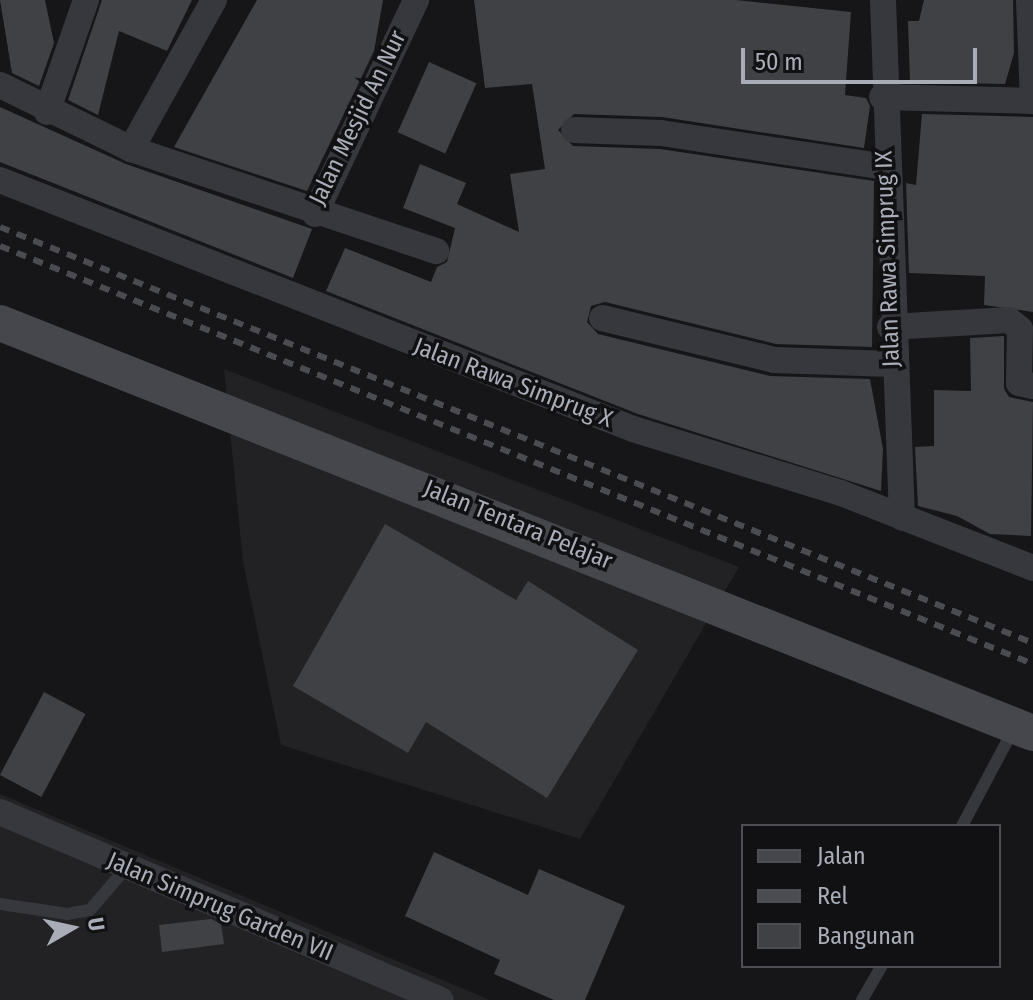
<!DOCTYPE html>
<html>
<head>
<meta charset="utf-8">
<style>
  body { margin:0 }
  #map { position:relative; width:1033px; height:1000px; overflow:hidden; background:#161618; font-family:"Fira Sans Condensed",sans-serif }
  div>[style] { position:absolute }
  .built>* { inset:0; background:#222225 }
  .building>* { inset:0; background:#404145; transform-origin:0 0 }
  .lane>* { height:12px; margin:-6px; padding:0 6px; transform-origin:6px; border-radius:6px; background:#37383d }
  .street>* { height:26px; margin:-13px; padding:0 13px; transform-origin:13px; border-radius:13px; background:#37383d }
  .secondary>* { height:36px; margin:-18px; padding:0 18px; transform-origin:18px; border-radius:18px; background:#45474d }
  .rail>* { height:6px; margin-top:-3px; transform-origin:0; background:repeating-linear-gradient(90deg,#4a4c52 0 10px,transparent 0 18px) }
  span { translate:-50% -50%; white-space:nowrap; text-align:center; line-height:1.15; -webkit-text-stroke:7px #111113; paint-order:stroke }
  .street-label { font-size:24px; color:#a8adb8 }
  .legend { position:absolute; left:741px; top:824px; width:260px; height:144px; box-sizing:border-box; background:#111113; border:2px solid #4d4f55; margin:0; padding:10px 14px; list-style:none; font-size:24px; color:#a8adb8 }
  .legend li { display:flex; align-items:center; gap:16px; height:40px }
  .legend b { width:40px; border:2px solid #4d4f55 }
  .north { position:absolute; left:32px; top:888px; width:80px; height:80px; -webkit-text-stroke:6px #111113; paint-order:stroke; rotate:81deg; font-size:22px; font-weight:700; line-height:32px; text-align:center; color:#a8adb8 }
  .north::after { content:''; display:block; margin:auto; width:28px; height:36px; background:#a8adb8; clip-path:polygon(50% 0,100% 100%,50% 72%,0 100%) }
  .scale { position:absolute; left:741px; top:48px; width:236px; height:36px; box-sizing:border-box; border:4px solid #a8adb8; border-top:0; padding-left:10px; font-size:24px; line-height:28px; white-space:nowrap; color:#a8adb8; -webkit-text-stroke:6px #111113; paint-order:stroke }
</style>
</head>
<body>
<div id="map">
  <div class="built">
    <div style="clip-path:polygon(224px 369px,739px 567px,580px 839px,281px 745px,243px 562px)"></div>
    <div style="clip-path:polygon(0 794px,331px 933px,490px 1000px,0 1000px)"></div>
  </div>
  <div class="building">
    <div style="clip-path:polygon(0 0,45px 0,54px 43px,39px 86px,12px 73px)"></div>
    <div style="clip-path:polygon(102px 0,192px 0,167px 51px,119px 31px,98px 115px,68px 100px)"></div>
    <div style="clip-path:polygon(257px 0,383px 0,374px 51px,307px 191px,174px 147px)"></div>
    <div style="clip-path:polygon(474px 0,736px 0,851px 12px,845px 95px,866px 98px,870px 106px,864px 148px,662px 117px,574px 114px,558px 130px,573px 146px,660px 149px,874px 181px,872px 347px,776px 344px,605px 302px,591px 306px,587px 322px,598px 334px,770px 376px,870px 379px,883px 449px,881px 491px,638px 414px,326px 291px,345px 248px,431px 282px,437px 267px,447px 262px,455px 228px,403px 208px,420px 164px,466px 183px,457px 204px,519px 232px,510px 174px,545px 169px,532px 84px,485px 88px)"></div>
    <div style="clip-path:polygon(924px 0,1013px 0,1014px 53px,1005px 84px,910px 82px,908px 21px,919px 21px)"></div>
    <div style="left:429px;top:62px;width:52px;height:77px;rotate:24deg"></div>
    <div style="clip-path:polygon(0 107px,126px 164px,312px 229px,293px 278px,0 162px)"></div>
    <div style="clip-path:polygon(922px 114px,1033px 117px,1033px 312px,984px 305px,985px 276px,909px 273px,906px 183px,916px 185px)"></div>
    <div style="clip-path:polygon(1004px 336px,1004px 389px,1009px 397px,1033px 402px,1031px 536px,990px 534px,957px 516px,918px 506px,915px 447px,934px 446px,934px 390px,971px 391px,970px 338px)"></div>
    <div style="clip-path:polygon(385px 524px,516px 600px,528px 581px,638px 650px,547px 798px,426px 722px,408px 753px,293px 686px)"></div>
    <div style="left:44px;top:692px;width:47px;height:94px;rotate:28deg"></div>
    <div style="clip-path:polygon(434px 852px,528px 895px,539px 869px,625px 906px,585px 1000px,554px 1000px,494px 974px,500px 960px,405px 916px)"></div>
    <div style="clip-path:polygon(211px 919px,221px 924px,224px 944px,162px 952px,159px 925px)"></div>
  </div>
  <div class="lane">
    <div style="left:962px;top:826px;width:109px;rotate:-62deg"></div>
    <div style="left:0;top:904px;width:68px;rotate:8.5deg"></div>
    <div style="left:67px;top:914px;width:23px;rotate:-10deg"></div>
    <div style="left:90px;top:910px;width:57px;rotate:-49.3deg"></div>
    <div style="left:862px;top:1000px;width:39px;rotate:-60deg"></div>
  </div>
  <div class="street">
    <div style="left:214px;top:0;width:171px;rotate:119.1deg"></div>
    <div style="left:131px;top:149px;width:322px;rotate:18.5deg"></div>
    <div style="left:883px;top:0;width:518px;rotate:87.9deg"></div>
    <div style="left:1029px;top:0;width:101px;rotate:87.7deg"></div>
    <div style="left:0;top:85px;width:146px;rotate:26deg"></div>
    <div style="left:882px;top:97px;width:151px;rotate:1.5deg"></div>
    <div style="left:47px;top:112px;width:119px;rotate:-70.8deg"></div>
    <div style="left:574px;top:130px;width:87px;rotate:2deg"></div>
    <div style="left:661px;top:133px;width:227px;rotate:8.6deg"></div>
    <div style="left:0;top:180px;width:680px;rotate:21.47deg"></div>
    <div style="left:633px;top:429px;width:218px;rotate:17.1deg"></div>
    <div style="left:841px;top:493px;width:206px;rotate:21.3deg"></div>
    <div style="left:315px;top:214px;width:237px;rotate:-64.7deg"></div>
    <div style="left:602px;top:318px;width:177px;rotate:13.7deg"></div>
    <div style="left:774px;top:360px;width:118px;rotate:1.9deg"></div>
    <div style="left:890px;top:327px;width:119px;rotate:-3.4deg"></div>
    <div style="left:1009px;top:320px;width:14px;rotate:39deg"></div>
    <div style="left:1020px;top:329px;width:54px;rotate:91.1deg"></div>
    <div style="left:1019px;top:383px;width:14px;rotate:12deg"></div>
    <div style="left:0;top:812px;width:479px;rotate:23.1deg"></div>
  </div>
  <div class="secondary">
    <div style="left:0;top:323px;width:1111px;rotate:21.65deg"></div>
  </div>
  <div class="rail">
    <div style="left:0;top:227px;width:1114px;rotate:21.94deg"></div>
    <div style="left:0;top:246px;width:1114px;rotate:22.03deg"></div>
  </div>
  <div class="street-label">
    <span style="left:358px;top:118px;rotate:-64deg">Jalan Mesjid An Nur</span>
    <span style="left:888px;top:259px;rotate:-92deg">Jalan Rawa Simprug IX</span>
    <span style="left:513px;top:383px;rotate:21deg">Jalan Rawa Simprug X</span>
    <span style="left:518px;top:525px;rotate:22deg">Jalan Tentara Pelajar</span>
    <span style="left:220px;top:907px;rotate:23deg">Jalan Simprug Garden VII</span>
  </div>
  <ul class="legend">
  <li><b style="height:10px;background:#45474d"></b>Jalan</li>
  <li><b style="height:10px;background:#4a4c52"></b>Rel</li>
  <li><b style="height:22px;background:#404145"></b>Bangunan</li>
  </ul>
  <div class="north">U</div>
  <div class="scale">50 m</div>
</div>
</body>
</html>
